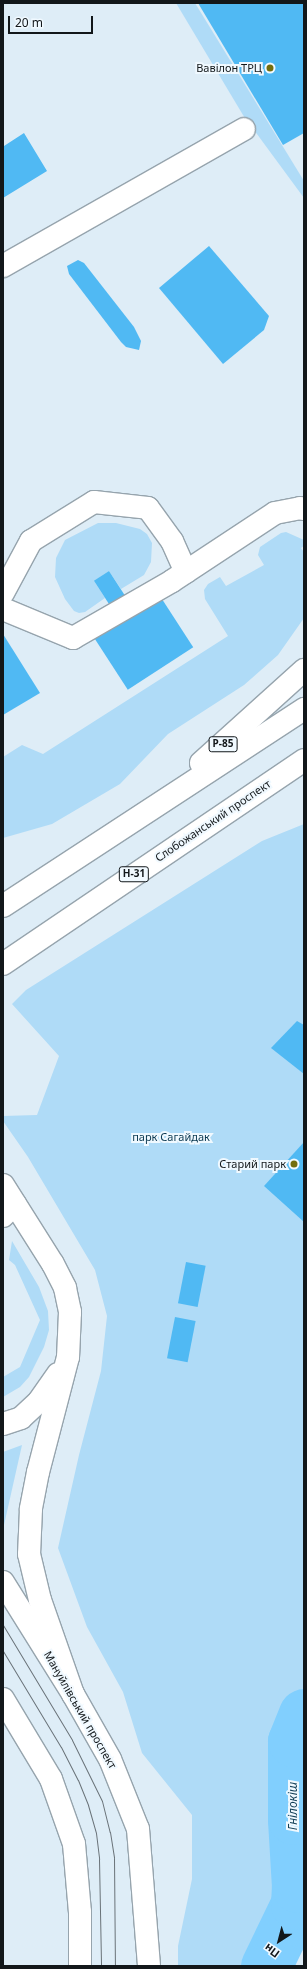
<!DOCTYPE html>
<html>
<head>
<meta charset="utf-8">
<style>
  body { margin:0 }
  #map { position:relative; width:307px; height:1969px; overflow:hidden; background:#deedf7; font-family:"Noto Sans",sans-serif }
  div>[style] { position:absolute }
  .green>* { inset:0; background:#afdbf7 }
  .river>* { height:51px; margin:-25.5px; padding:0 25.5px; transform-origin:25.5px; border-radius:25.5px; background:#81cffe }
  .building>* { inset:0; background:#50b9f3; transform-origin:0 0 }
  .roads { filter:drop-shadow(1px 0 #96a4ad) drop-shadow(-1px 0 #96a4ad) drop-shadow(0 1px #96a4ad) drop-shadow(0 -1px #96a4ad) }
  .minor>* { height:22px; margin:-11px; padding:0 11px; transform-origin:11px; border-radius:11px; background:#fff }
  .major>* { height:22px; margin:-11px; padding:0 11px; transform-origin:11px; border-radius:11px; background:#fff }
  .tram>* { height:1px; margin:-0.5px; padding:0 0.5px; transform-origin:0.5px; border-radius:0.5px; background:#697278 }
  .dots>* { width:11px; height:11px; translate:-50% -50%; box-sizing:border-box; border:2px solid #f0f9ff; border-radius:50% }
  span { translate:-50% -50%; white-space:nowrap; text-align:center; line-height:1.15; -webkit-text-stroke:4px #f0f9ff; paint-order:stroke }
  .shield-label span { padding:1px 3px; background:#f0f9ff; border:1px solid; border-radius:3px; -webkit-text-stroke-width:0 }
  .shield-label { font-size:10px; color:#12171a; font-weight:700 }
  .poi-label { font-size:11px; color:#12171a }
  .right { translate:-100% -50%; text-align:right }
  .street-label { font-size:11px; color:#12171a }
  .park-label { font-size:11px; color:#09374f }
  .water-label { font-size:12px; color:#133f57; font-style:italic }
  .frame { position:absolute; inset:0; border:4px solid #12171a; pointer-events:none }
  .north { position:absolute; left:259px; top:1921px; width:40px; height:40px; -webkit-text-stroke:3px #f0f9ff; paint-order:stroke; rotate:216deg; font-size:11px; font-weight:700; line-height:16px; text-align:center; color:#12171a }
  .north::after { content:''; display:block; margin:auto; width:14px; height:18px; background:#12171a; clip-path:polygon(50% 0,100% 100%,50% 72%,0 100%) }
  .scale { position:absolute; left:8px; top:16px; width:85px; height:18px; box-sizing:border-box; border:2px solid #12171a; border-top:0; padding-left:5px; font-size:12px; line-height:14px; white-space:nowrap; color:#12171a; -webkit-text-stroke:3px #f0f9ff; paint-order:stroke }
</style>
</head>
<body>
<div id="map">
  <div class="green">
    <div style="clip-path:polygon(176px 3px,195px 3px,304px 181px,304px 198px,243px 115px)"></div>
    <div style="clip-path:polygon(98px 523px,116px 523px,140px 529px,147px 534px,152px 543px,151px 562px,144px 575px,121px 589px,109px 571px,94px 581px,105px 598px,85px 612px,79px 613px,74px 611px,65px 599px,55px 577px,56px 558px,65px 540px)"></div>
    <div style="clip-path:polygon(286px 532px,304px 540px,304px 546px,301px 548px,304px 552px,304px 618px,278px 655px,244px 685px,168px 734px,120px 784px,52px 824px,3px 838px,3px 757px,22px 745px,43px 754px,228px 636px,205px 599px,204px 590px,208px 584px,220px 577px,226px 586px,264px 565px,258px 555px,260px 547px,281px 533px)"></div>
    <div style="clip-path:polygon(304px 824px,304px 1757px,294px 1781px,286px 1899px,270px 1966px,178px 1966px,178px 1946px,192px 1879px,192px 1815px,142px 1753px,123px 1692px,87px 1627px,58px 1548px,79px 1455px,101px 1371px,107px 1316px,95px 1270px,28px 1157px,3px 1121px,3px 1116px,37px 1115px,59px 1056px,12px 1004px,26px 990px,262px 841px)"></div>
    <div style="clip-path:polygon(12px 1241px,39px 1287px,48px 1311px,49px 1330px,44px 1347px,29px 1377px,20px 1387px,3px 1397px,3px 1377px,20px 1367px,40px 1320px,15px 1265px,9px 1260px)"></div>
    <div style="clip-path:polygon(22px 1445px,4px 1525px,3px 1452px)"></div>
  </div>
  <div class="river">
    <div style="left:266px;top:1966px;width:69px;rotate:-64.2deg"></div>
    <div style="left:296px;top:1904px;width:17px;rotate:-87deg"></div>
    <div style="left:297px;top:1887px;width:68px;rotate:-93.4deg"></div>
    <div style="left:293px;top:1819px;width:78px;rotate:-90deg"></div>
    <div style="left:293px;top:1741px;width:29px;rotate:-68deg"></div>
  </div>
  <div class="building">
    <div style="clip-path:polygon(198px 3px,304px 3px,304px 133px,283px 145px)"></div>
    <div style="clip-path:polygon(24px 133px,47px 171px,3px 198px,3px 143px,4px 146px)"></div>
    <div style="clip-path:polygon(209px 246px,269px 316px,264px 330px,223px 364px,159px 288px)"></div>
    <div style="clip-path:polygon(78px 260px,84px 263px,134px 327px,141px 341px,139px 350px,126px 347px,121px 342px,69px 274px,67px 266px)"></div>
    <div style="left:109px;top:571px;width:31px;height:18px;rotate:57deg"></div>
    <div style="left:160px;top:596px;width:61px;height:78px;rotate:57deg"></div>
    <div style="clip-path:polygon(3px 634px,40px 693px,3px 715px)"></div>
    <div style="clip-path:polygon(297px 1021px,304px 1025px,304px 1074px,271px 1048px)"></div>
    <div style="clip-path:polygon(304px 1142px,304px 1222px,264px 1186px)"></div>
    <div style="left:186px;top:1262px;width:20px;height:42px;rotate:11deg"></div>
    <div style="left:175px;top:1317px;width:21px;height:42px;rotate:11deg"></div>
  </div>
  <div class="roads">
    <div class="minor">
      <div style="left:3px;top:266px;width:277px;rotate:-29.6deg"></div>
      <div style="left:3px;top:593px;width:59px;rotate:-61.7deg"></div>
      <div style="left:31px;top:541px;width:74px;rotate:-31.8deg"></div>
      <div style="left:94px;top:502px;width:54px;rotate:6.3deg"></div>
      <div style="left:148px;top:508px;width:41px;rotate:54deg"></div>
      <div style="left:172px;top:541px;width:34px;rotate:66deg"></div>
      <div style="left:3px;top:609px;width:76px;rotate:22.5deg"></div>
      <div style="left:73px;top:638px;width:114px;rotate:-29.9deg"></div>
      <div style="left:172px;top:581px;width:123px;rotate:-33.4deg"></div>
      <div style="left:275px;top:513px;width:25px;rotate:-11deg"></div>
      <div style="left:300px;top:508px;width:4px;rotate:14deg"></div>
      <div style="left:3px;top:1216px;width:17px;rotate:-45deg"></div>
    </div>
    <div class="major">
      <div style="left:201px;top:763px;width:139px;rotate:-42.1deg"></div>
      <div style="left:3px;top:906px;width:360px;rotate:-33.2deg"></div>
      <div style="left:3px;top:964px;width:364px;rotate:-34.1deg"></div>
      <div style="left:3px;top:1185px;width:93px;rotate:57.7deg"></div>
      <div style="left:53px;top:1264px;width:27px;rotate:63deg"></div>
      <div style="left:65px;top:1288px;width:25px;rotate:78deg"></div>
      <div style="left:70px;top:1312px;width:45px;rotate:92.5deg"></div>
      <div style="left:68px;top:1357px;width:119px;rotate:104.6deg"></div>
      <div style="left:38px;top:1472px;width:38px;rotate:101deg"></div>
      <div style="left:31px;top:1509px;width:45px;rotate:92.5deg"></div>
      <div style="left:29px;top:1554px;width:47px;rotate:76.6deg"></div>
      <div style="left:40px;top:1600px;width:100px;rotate:70.7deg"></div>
      <div style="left:3px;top:1424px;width:19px;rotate:-18deg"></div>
      <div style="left:21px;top:1418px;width:25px;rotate:-43deg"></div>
      <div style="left:39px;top:1401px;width:33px;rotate:-55deg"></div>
      <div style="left:3px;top:1582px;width:132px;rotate:58deg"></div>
      <div style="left:73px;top:1694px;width:75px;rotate:60.4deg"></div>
      <div style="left:110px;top:1759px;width:75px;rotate:68.2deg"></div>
      <div style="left:138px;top:1829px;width:137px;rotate:85.4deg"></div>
      <div style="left:3px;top:1699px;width:93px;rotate:59deg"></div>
      <div style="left:51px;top:1779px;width:69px;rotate:70.5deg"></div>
      <div style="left:74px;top:1844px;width:68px;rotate:85deg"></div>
      <div style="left:80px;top:1912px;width:54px;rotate:90deg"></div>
    </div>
  </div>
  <div class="tram">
    <div style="left:3px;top:1625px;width:134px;rotate:59deg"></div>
    <div style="left:72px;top:1740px;width:68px;rotate:63.8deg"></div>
    <div style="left:102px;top:1801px;width:32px;rotate:76deg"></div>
    <div style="left:110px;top:1832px;width:26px;rotate:81deg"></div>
    <div style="left:114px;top:1858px;width:108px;rotate:89.5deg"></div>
    <div style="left:3px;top:1651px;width:112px;rotate:58.9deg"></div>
    <div style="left:61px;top:1747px;width:37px;rotate:63deg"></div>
    <div style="left:78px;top:1780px;width:27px;rotate:68deg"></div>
    <div style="left:88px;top:1805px;width:29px;rotate:74deg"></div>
    <div style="left:96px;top:1833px;width:26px;rotate:83deg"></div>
    <div style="left:99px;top:1859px;width:107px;rotate:88.9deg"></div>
  </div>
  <div class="dots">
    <div style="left:270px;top:68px;background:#746e0d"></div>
    <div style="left:294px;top:1164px;background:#746e0d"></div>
  </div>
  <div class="shield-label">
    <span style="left:223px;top:744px">Р-85</span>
    <span style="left:134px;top:874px">Н-31</span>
  </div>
  <div class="poi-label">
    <span class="right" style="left:262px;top:68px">Вавілон ТРЦ</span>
    <span class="right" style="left:286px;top:1164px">Старий парк</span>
  </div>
  <div class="street-label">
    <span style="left:213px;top:821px;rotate:-34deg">Слобожанський проспект</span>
    <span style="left:80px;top:1710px;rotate:60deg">Мануйлівський проспект</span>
  </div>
  <div class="park-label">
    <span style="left:171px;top:1137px">парк Сагайдак</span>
  </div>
  <div class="water-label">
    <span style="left:293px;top:1806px;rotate:-90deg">Гнілокіш</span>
  </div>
  <div class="frame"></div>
  <div class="north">Пн</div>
  <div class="scale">20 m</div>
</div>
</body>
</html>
